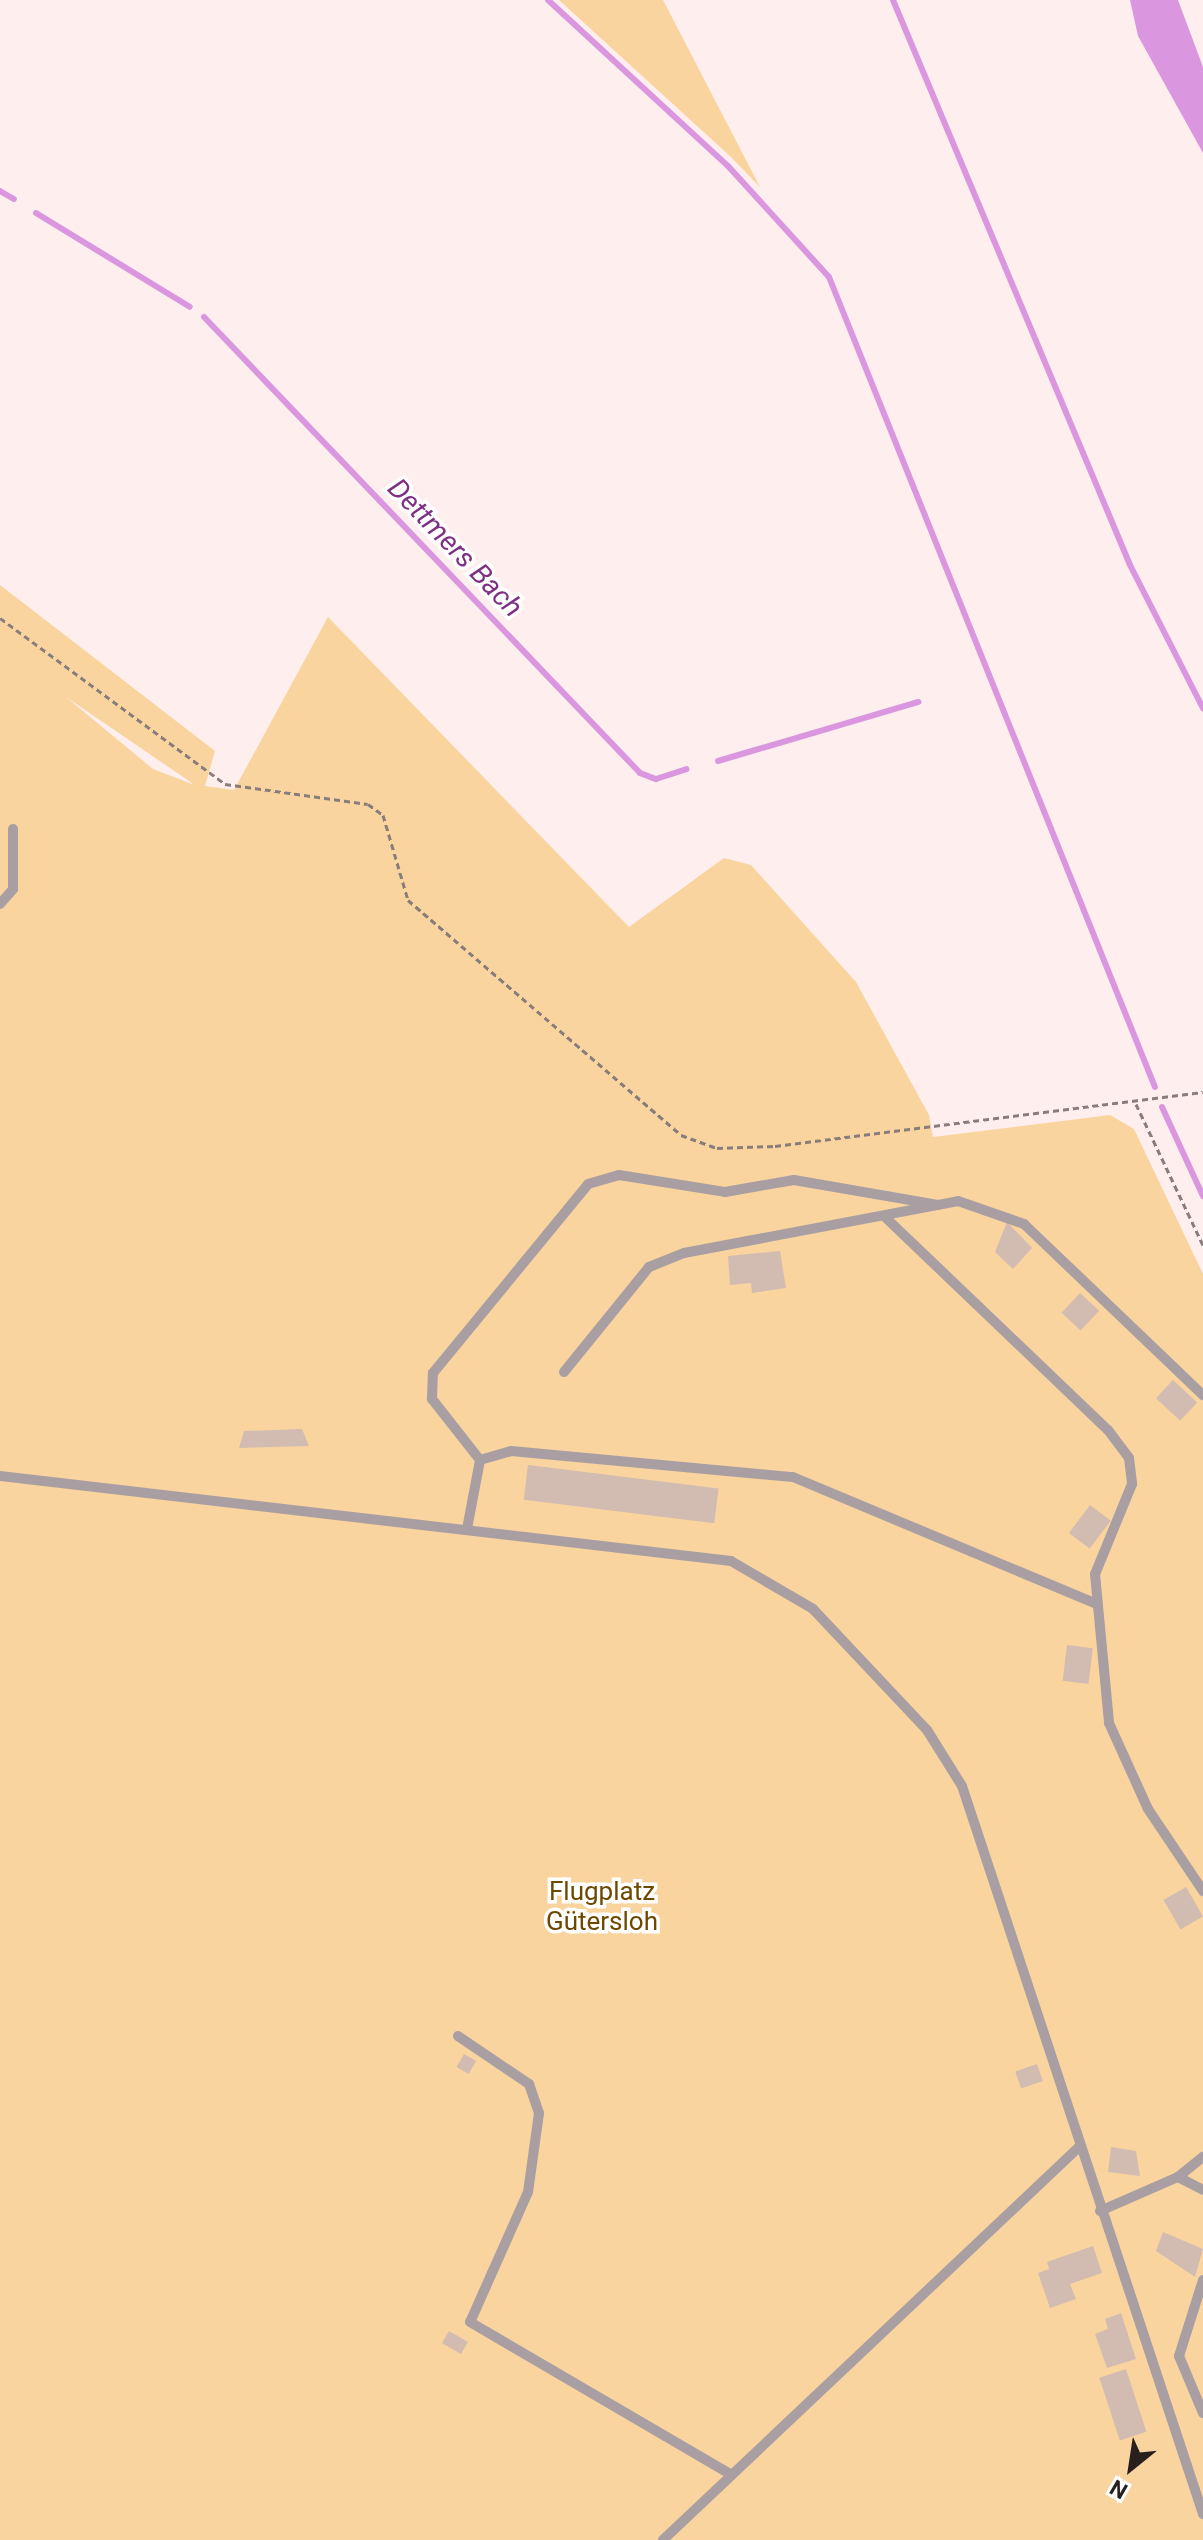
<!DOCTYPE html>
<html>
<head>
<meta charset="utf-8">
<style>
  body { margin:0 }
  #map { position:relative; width:1203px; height:2540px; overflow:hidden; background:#feeeed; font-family:Roboto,sans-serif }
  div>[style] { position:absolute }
  .green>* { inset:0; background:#f9d49e }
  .water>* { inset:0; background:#da97df }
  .stream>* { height:6px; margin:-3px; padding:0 3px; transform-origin:3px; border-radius:3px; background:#da97df }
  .building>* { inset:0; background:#d2bcb1; transform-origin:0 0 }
  .path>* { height:3px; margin-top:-1.5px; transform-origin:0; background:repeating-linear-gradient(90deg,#897d7c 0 6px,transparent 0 10px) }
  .lane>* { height:10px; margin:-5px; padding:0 5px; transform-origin:5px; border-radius:5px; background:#a99fa3 }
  span { translate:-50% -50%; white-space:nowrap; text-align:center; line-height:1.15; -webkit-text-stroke:7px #fff; paint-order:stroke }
  .park-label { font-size:26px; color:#6d4900 }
  .water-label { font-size:28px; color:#7e3085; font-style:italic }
  .north { position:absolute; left:1091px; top:2428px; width:80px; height:80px; -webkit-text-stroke:6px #fff; paint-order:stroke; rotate:210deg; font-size:22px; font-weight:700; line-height:32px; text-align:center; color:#281f1e }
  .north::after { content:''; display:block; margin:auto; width:28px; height:36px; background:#281f1e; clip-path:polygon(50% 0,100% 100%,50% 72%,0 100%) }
</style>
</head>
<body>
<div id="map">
  <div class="green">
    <div style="clip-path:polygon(559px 0,663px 0,760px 187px,731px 157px)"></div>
    <div style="clip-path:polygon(evenodd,0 585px,215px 751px,205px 786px,234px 790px,328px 617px,629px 927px,724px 858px,751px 865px,856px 982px,929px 1115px,933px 1137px,1110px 1115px,1134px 1129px,1203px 1274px,1203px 2540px,0 2540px,0 585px,66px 697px,192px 783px,192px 784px,153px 769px,66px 697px)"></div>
  </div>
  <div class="water">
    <div style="clip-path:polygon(1130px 0,1178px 0,1203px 67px,1203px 153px,1138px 36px)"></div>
  </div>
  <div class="stream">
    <div style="left:548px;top:0;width:245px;rotate:42.7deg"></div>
    <div style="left:728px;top:166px;width:150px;rotate:47.7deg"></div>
    <div style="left:829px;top:277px;width:873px;rotate:68.08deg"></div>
    <div style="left:893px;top:0;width:613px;rotate:67.24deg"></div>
    <div style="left:1130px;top:565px;width:161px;rotate:63deg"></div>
    <div style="left:0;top:191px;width:16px;rotate:30deg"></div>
    <div style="left:36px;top:213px;width:180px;rotate:31.4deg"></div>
    <div style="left:204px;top:317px;width:631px;rotate:46.28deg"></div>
    <div style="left:640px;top:773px;width:17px;rotate:21deg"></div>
    <div style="left:656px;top:779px;width:32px;rotate:-18deg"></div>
    <div style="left:718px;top:761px;width:209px;rotate:-16.4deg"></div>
    <div style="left:1162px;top:1107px;width:98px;rotate:65.3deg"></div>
  </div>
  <div class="building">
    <div style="clip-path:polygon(1007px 1222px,1032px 1248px,1013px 1269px,995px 1252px)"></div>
    <div style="clip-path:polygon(780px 1251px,786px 1288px,752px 1293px,751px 1283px,730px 1285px,728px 1256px)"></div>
    <div style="left:1080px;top:1293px;width:26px;height:27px;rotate:43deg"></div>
    <div style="left:1173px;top:1380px;width:33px;height:25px;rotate:43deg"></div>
    <div style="clip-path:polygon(302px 1429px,309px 1446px,239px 1448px,244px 1431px)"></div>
    <div style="left:528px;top:1465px;width:192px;height:35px;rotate:7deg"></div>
    <div style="left:1090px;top:1505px;width:26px;height:35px;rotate:37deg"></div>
    <div style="left:1067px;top:1645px;width:26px;height:36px;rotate:7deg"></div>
    <div style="left:1186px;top:1887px;width:34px;height:26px;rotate:60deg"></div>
    <div style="left:464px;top:2054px;width:14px;height:15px;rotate:30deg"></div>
    <div style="left:1037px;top:2064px;width:18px;height:23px;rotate:71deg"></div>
    <div style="clip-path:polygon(1111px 2147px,1136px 2151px,1140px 2176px,1108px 2172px)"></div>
    <div style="clip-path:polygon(1163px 2232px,1203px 2249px,1195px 2277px,1156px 2251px)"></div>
    <div style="clip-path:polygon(1093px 2246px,1102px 2273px,1070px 2284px,1076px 2299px,1050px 2308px,1038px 2273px,1049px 2269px,1047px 2262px)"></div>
    <div style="clip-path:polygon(1121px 2313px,1136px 2359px,1107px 2368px,1095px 2334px,1108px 2329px,1105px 2319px)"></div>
    <div style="left:449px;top:2331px;width:22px;height:14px;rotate:30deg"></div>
    <div style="left:1126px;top:2369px;width:66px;height:28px;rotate:72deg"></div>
  </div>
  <div class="path">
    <div style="left:0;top:618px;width:280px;rotate:36.4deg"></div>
    <div style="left:225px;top:784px;width:144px;rotate:8deg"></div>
    <div style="left:368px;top:804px;width:19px;rotate:36deg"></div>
    <div style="left:383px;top:815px;width:89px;rotate:73.6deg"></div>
    <div style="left:408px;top:900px;width:360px;rotate:40.7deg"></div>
    <div style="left:681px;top:1135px;width:38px;rotate:20deg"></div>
    <div style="left:717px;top:1148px;width:58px;rotate:-2deg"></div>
    <div style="left:775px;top:1146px;width:431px;rotate:-7.2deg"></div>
    <div style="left:1136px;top:1104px;width:156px;rotate:64.6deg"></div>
  </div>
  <div class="lane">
    <div style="left:0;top:904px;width:20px;rotate:-49deg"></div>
    <div style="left:13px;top:889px;width:60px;rotate:-90deg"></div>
    <div style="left:885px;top:1217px;width:308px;rotate:43.7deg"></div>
    <div style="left:1108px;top:1430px;width:35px;rotate:53deg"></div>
    <div style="left:1129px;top:1458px;width:26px;rotate:83deg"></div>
    <div style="left:1132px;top:1484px;width:97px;rotate:112.3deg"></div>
    <div style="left:1095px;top:1574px;width:150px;rotate:84.6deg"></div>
    <div style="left:1109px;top:1723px;width:94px;rotate:65.6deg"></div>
    <div style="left:1148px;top:1809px;width:99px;rotate:56.1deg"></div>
    <div style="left:564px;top:1372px;width:135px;rotate:-51deg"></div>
    <div style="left:649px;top:1267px;width:38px;rotate:-22deg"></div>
    <div style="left:684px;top:1253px;width:279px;rotate:-10.7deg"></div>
    <div style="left:958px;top:1201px;width:70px;rotate:19.2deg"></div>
    <div style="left:1024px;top:1224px;width:248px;rotate:43.7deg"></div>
    <div style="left:480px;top:1460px;width:32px;rotate:-16deg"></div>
    <div style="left:511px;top:1451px;width:283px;rotate:5.3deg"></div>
    <div style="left:793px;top:1477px;width:329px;rotate:22.7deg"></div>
    <div style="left:0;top:1476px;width:736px;rotate:6.63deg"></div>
    <div style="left:731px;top:1561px;width:95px;rotate:30.3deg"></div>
    <div style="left:813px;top:1609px;width:166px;rotate:46.7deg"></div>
    <div style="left:927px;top:1730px;width:66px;rotate:58deg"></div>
    <div style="left:962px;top:1786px;width:767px;rotate:71.68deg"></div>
    <div style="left:467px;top:1529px;width:70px;rotate:-79.3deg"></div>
    <div style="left:480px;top:1460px;width:78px;rotate:-128.2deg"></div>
    <div style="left:432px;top:1399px;width:26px;rotate:-88deg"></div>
    <div style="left:433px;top:1373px;width:244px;rotate:-50.6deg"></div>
    <div style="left:588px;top:1184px;width:32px;rotate:-16deg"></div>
    <div style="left:619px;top:1175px;width:107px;rotate:9.1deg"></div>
    <div style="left:725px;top:1192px;width:70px;rotate:-9.9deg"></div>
    <div style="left:794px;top:1180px;width:146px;rotate:9.8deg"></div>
    <div style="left:458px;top:2036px;width:86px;rotate:34.1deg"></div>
    <div style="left:529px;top:2084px;width:31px;rotate:71deg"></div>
    <div style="left:539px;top:2113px;width:80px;rotate:97.9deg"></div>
    <div style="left:528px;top:2192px;width:142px;rotate:114deg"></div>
    <div style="left:470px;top:2322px;width:303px;rotate:30.3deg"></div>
    <div style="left:1178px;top:2177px;width:28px;rotate:27deg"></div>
    <div style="left:1100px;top:2211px;width:85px;rotate:-23.6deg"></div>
    <div style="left:1178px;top:2177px;width:32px;rotate:-39deg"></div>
    <div style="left:1203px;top:2280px;width:80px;rotate:107.5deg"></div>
    <div style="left:1179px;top:2356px;width:62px;rotate:67.2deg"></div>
    <div style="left:663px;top:2540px;width:572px;rotate:-43.37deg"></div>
  </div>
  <div class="park-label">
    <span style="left:602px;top:1907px">Flugplatz<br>Gütersloh</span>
  </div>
  <div class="water-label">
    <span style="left:455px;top:548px;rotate:46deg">Dettmers Bach</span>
  </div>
  <div class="north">N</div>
</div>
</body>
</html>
